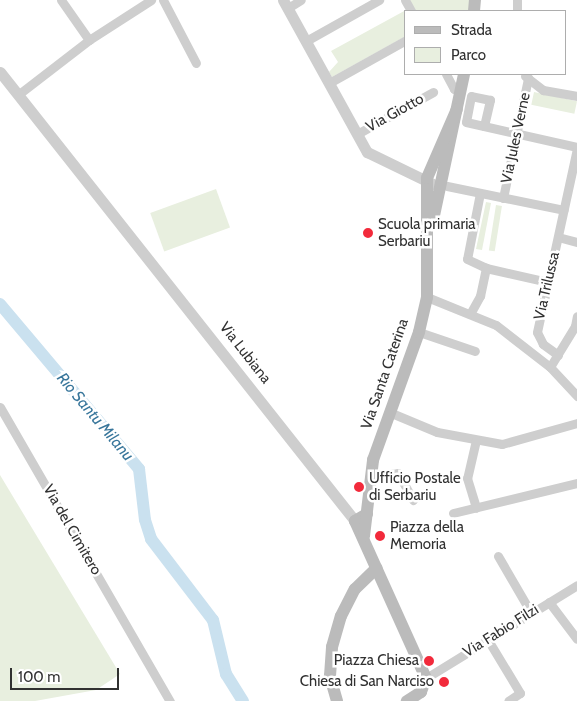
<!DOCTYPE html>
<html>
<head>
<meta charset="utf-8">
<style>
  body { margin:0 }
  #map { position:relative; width:577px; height:701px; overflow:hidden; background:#fff; font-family:Cabin,sans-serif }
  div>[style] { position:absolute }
  .green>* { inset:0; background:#e8efdf; transform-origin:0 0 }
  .river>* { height:12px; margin:-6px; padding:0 6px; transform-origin:6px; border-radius:6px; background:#cae1ef }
  .minor>* { height:9px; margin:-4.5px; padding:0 4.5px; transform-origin:4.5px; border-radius:4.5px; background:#cecece }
  .tertiary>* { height:11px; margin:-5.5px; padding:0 5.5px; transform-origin:5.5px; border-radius:5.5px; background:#cecece }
  .secondary>* { height:12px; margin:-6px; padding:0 6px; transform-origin:6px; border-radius:6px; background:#bbb }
  .dots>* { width:14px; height:14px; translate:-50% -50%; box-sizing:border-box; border:2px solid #fff; border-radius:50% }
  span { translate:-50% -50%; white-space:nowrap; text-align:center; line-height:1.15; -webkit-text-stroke:5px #fff; paint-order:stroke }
  .street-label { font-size:15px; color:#313131 }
  .poi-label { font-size:15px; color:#313131 }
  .left { translate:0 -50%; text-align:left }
  .right { translate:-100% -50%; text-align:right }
  .water-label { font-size:16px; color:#38769b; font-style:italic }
  .legend { position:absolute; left:404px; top:10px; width:162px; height:65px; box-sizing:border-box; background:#fff; border:1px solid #adadad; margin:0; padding:6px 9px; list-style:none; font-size:15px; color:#313131 }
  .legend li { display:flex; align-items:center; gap:10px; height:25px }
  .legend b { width:25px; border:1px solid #adadad }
  .scale { position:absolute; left:10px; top:668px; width:109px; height:22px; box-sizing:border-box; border:2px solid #313131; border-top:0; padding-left:6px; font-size:15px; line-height:18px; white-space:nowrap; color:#313131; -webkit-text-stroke:4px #fff; paint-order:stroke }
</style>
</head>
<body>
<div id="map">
  <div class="green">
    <div style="left:410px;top:0;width:59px;height:13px"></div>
    <div style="clip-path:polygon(406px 10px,406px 36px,332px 77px,329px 72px,338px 62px,331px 51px)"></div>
    <div style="left:534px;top:92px;width:44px;height:13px;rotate:12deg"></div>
    <div style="left:216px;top:189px;width:41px;height:70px;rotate:70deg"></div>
    <div style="clip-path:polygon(486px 202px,491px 203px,482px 250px,476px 249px)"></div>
    <div style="left:496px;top:205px;width:6px;height:46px;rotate:9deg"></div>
    <div style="clip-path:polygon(0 475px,120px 674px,96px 690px,35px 701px,0 701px)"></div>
  </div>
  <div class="river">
    <div style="left:0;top:304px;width:216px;rotate:49.9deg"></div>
    <div style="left:139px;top:469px;width:51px;rotate:83.3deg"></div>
    <div style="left:145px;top:520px;width:20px;rotate:72deg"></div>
    <div style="left:151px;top:539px;width:102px;rotate:52.6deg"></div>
    <div style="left:213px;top:620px;width:56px;rotate:76.5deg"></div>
    <div style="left:226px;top:674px;width:32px;rotate:58deg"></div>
  </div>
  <div class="minor">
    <div style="left:61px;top:0;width:49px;rotate:55deg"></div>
    <div style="left:163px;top:0;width:71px;rotate:62.4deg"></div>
    <div style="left:405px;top:0;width:13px;rotate:61deg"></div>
    <div style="left:517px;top:0;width:11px;rotate:90deg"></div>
    <div style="left:288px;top:8px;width:15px;rotate:-32deg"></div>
    <div style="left:306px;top:41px;width:84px;rotate:-29.3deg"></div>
    <div style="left:446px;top:74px;width:17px;rotate:62deg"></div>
    <div style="left:454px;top:89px;width:6px;rotate:18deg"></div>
    <div style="left:525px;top:76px;width:23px;rotate:38deg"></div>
    <div style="left:543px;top:90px;width:35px;rotate:10deg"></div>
    <div style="left:329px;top:83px;width:88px;rotate:-29.2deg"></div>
    <div style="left:19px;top:94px;width:88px;rotate:-37.6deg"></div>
    <div style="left:89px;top:40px;width:74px;rotate:-32.8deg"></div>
    <div style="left:484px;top:126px;width:27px;rotate:-77deg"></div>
    <div style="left:490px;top:100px;width:19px;rotate:-168deg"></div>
    <div style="left:471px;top:96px;width:26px;rotate:101deg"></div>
    <div style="left:466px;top:122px;width:114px;rotate:12.7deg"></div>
    <div style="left:357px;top:134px;width:87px;rotate:-28.9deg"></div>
    <div style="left:447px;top:186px;width:119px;rotate:11.6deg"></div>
    <div style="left:480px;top:193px;width:67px;rotate:101.1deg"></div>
    <div style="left:467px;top:259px;width:21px;rotate:25deg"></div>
    <div style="left:486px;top:268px;width:64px;rotate:12.7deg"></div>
    <div style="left:503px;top:198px;width:123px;rotate:-78.2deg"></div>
    <div style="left:558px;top:237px;width:20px;rotate:15deg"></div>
    <div style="left:427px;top:297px;width:74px;rotate:22.1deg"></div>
    <div style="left:496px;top:325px;width:68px;rotate:37.9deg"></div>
    <div style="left:550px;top:367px;width:40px;rotate:47deg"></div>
    <div style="left:470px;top:314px;width:21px;rotate:-61deg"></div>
    <div style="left:480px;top:296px;width:29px;rotate:-78deg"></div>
    <div style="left:419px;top:332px;width:59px;rotate:18.7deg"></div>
    <div style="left:558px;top:355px;width:19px;rotate:-144deg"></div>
    <div style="left:543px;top:344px;width:13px;rotate:-117deg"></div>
    <div style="left:537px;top:332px;width:188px;rotate:-77.7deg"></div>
    <div style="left:550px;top:367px;width:48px;rotate:-58.6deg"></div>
    <div style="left:575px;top:326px;width:10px;rotate:-79deg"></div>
    <div style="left:0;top:407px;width:340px;rotate:60deg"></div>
    <div style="left:389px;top:412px;width:52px;rotate:22.6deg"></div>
    <div style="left:437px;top:432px;width:66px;rotate:10.5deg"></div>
    <div style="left:502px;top:444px;width:78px;rotate:-15.6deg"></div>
    <div style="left:476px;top:440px;width:39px;rotate:103deg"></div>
    <div style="left:467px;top:478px;width:31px;rotate:73deg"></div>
    <div style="left:371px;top:475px;width:27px;rotate:-4deg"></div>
    <div style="left:398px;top:473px;width:31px;rotate:61deg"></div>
    <div style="left:453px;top:513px;width:128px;rotate:-13.6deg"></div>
    <div style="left:498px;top:556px;width:66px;rotate:59.9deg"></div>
    <div style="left:549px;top:602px;width:46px;rotate:52.9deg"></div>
    <div style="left:488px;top:640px;width:62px;rotate:58.9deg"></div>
    <div style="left:520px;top:693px;width:14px;rotate:146deg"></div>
    <div style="left:426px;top:678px;width:177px;rotate:-31.6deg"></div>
  </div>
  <div class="tertiary">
    <div style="left:283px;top:0;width:174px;rotate:61.1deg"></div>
    <div style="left:367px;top:152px;width:73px;rotate:25.9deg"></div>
    <div style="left:0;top:72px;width:572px;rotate:51.67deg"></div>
  </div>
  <div class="secondary">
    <div style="left:474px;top:11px;width:11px;rotate:-85deg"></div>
    <div style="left:432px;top:225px;width:154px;rotate:-78deg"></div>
    <div style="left:367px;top:514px;width:14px;rotate:150deg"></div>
    <div style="left:355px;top:521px;width:172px;rotate:65.7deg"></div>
    <div style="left:426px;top:678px;width:15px;rotate:110deg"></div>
    <div style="left:421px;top:692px;width:17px;rotate:147deg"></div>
    <div style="left:364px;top:536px;width:77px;rotate:-83.2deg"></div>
    <div style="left:373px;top:460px;width:136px;rotate:-70.2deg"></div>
    <div style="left:419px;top:332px;width:36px;rotate:-77deg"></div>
    <div style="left:427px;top:297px;width:119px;rotate:-90deg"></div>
    <div style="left:427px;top:178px;width:75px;rotate:-66.5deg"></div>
    <div style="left:337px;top:701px;width:26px;rotate:-106deg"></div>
    <div style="left:330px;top:676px;width:29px;rotate:-86deg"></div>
    <div style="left:332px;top:647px;width:32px;rotate:-74deg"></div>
    <div style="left:341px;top:616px;width:30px;rotate:-63deg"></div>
    <div style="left:355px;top:589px;width:30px;rotate:-44deg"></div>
  </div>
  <div class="dots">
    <div style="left:368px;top:233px;background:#f22a3b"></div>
    <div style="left:359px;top:487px;background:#f22a3b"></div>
    <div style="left:380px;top:536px;background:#f22a3b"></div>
    <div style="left:429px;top:661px;background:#f22a3b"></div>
    <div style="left:444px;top:682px;background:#f22a3b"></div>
  </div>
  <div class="street-label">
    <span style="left:395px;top:113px;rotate:-29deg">Via Giotto</span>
    <span style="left:516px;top:138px;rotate:-78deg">Via Jules Verne</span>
    <span style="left:547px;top:286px;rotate:-77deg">Via Trilussa</span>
    <span style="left:245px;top:353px;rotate:52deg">Via Lubiana</span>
    <span style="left:385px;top:374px;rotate:-71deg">Via Santa Caterina</span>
    <span style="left:72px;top:530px;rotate:60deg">Via del Cimitero</span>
    <span style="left:501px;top:631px;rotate:-32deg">Via Fabio Filzi</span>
  </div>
  <div class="poi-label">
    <span class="left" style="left:378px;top:233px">Scuola primaria<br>Serbariu</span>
    <span class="left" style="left:369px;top:487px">Ufficio Postale<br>di Serbariu</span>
    <span class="left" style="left:390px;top:536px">Piazza della<br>Memoria</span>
    <span class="right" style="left:419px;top:661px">Piazza Chiesa</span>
    <span class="right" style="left:434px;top:682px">Chiesa di San Narciso</span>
  </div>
  <div class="water-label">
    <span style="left:95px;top:417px;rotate:50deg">Rio Santu Milanu</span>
  </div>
  <ul class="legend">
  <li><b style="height:6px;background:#bbb"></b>Strada</li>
  <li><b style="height:14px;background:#e8efdf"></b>Parco</li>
  </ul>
  <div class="scale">100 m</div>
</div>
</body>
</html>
